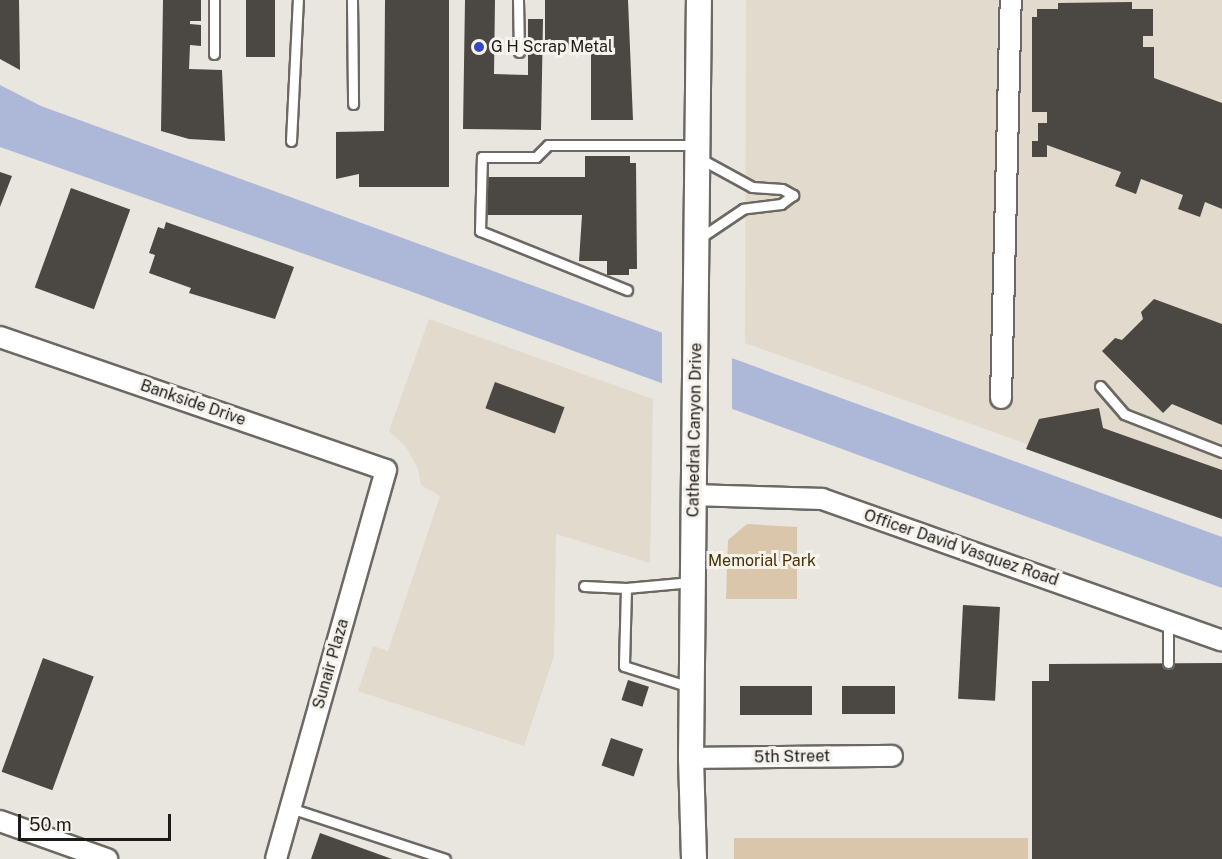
<!DOCTYPE html>
<html>
<head>
<meta charset="utf-8">
<style>
  body { margin:0 }
  #map { position:relative; width:1222px; height:859px; overflow:hidden; background:#e9e5df; font-family:"Public Sans",sans-serif }
  div>[style] { position:absolute }
  .built>* { inset:0; background:#e3dace }
  .green>* { inset:0; background:#dac7ab; transform-origin:0 0 }
  .water>* { inset:0; background:#adb8d9 }
  .pier>* { inset:0; background:#e9e5df }
  .building>* { inset:0; background:#4b4742; transform-origin:0 0 }
  .roads { filter:drop-shadow(2px 0 #6c6863) drop-shadow(-2px 0 #6c6863) drop-shadow(0 2px #6c6863) drop-shadow(0 -2px #6c6863) }
  .service>* { height:9px; margin:-4.5px; padding:0 4.5px; transform-origin:4.5px; border-radius:4.5px; background:#fff }
  .minor>* { height:20px; margin:-10px; padding:0 10px; transform-origin:10px; border-radius:10px; background:#fff }
  .tertiary>* { height:24px; margin:-12px; padding:0 12px; transform-origin:12px; border-radius:12px; background:#fff }
  .dots>* { width:16px; height:16px; translate:-50% -50%; box-sizing:border-box; border:3px solid #f6f2ec; border-radius:50% }
  span { translate:-50% -50%; white-space:nowrap; text-align:center; line-height:1.15; -webkit-text-stroke:6px #f6f2ec; paint-order:stroke }
  .poi-label { font-size:16px; color:#1d1b19 }
  .left { translate:0 -50%; text-align:left }
  .street-label { font-size:16px; color:#1d1b19 }
  .park-label { font-size:16px; color:#473107 }
  .scale { position:absolute; left:18px; top:814px; width:153px; height:27px; box-sizing:border-box; border:3px solid #1d1b19; border-top:0; padding-left:8px; font-size:18px; line-height:21px; white-space:nowrap; color:#1d1b19; -webkit-text-stroke:4px #f6f2ec; paint-order:stroke }
</style>
</head>
<body>
<div id="map">
  <div class="built">
    <div style="clip-path:polygon(746px 0,1222px 0,1222px 514px,745px 343px)"></div>
    <div style="clip-path:polygon(429px 319px,653px 399px,650px 563px,556px 534px,554px 656px,524px 746px,358px 691px,373px 646px,388px 651px,440px 496px,421px 485px,418px 469px,406px 447px,389px 431px)"></div>
  </div>
  <div class="green">
    <div style="clip-path:polygon(747px 524px,797px 527px,797px 599px,726px 599px,728px 540px)"></div>
    <div style="left:734px;top:838px;width:294px;height:21px"></div>
  </div>
  <div class="water">
    <div style="clip-path:polygon(0 85px,41px 106px,1222px 537px,1222px 588px,407px 290px,0 147px)"></div>
  </div>
  <div class="pier">
    <div style="clip-path:polygon(662px 330px,732px 355px,732px 413px,662px 387px)"></div>
  </div>
  <div class="building">
    <div style="clip-path:polygon(0 0,19px 0,20px 70px,0 59px)"></div>
    <div style="clip-path:polygon(163px 0,201px 0,201px 21px,190px 21px,190px 24px,201px 25px,201px 46px,190px 45px,189px 69px,222px 70px,225px 141px,189px 139px,161px 131px)"></div>
    <div style="left:246px;top:0;width:29px;height:57px"></div>
    <div style="clip-path:polygon(385px 0,449px 0,449px 187px,359px 187px,359px 174px,336px 179px,336px 132px,384px 131px)"></div>
    <div style="clip-path:polygon(465px 0,495px 0,494px 74px,528px 75px,528px 19px,543px 19px,541px 130px,463px 129px)"></div>
    <div style="clip-path:polygon(545px 0,628px 0,633px 120px,591px 120px,591px 49px,545px 49px)"></div>
    <div style="clip-path:polygon(1132px 2px,1132px 9px,1153px 9px,1153px 36px,1143px 36px,1143px 47px,1154px 47px,1154px 78px,1222px 103px,1222px 209px,1205px 202px,1200px 217px,1178px 209px,1183px 195px,1141px 179px,1136px 194px,1115px 186px,1121px 172px,1047px 145px,1047px 157px,1032px 157px,1032px 141px,1038px 141px,1038px 123px,1047px 123px,1047px 112px,1032px 112px,1032px 17px,1037px 17px,1037px 9px,1058px 9px,1058px 3px)"></div>
    <div style="clip-path:polygon(585px 156px,630px 156px,630px 163px,636px 163px,637px 269px,629px 269px,629px 275px,607px 275px,607px 261px,579px 261px,582px 215px,487px 215px,486px 177px,585px 177px)"></div>
    <div style="clip-path:polygon(0 172px,12px 176px,0 207px)"></div>
    <div style="left:71px;top:188px;width:63px;height:106px;rotate:20deg"></div>
    <div style="clip-path:polygon(166px 222px,294px 267px,275px 319px,189px 293px,191px 288px,149px 273px,155px 255px,149px 253px,158px 227px,164px 229px)"></div>
    <div style="clip-path:polygon(1154px 299px,1222px 324px,1222px 425px,1172px 404px,1163px 413px,1102px 351px,1115px 338px,1122px 340px,1143px 319px,1141px 312px)"></div>
    <div style="left:495px;top:382px;width:74px;height:28px;rotate:20deg"></div>
    <div style="clip-path:polygon(1099px 408px,1103px 428px,1222px 470px,1222px 519px,1026px 449px,1039px 419px)"></div>
    <div style="left:963px;top:605px;width:37px;height:94px;rotate:3deg"></div>
    <div style="left:43px;top:658px;width:54px;height:121px;rotate:20deg"></div>
    <div style="clip-path:polygon(1222px 663px,1222px 859px,1032px 859px,1032px 681px,1049px 681px,1049px 664px)"></div>
    <div style="left:628px;top:680px;width:22px;height:21px;rotate:18deg"></div>
    <div style="left:740px;top:686px;width:72px;height:29px"></div>
    <div style="left:842px;top:686px;width:53px;height:28px"></div>
    <div style="left:611px;top:738px;width:34px;height:29px;rotate:19deg"></div>
    <div style="clip-path:polygon(320px 833px,392px 859px,311px 859px)"></div>
  </div>
  <div class="roads">
    <div class="service">
      <div style="left:352px;top:0;width:104px;rotate:89.4deg"></div>
      <div style="left:518px;top:0;width:52px;rotate:88.9deg"></div>
      <div style="left:214px;top:54px;width:54px;rotate:-90deg"></div>
      <div style="left:291px;top:141px;width:141px;rotate:-87.2deg"></div>
      <div style="left:699px;top:158px;width:60px;rotate:28.7deg"></div>
      <div style="left:752px;top:187px;width:30px;rotate:4deg"></div>
      <div style="left:782px;top:189px;width:13px;rotate:29deg"></div>
      <div style="left:793px;top:195px;width:15px;rotate:143deg"></div>
      <div style="left:781px;top:204px;width:38px;rotate:173deg"></div>
      <div style="left:743px;top:209px;width:52px;rotate:146deg"></div>
      <div style="left:627px;top:290px;width:158px;rotate:-158.1deg"></div>
      <div style="left:480px;top:231px;width:74px;rotate:-88.5deg"></div>
      <div style="left:482px;top:157px;width:54px"></div>
      <div style="left:536px;top:157px;width:17px;rotate:-45deg"></div>
      <div style="left:548px;top:145px;width:149px"></div>
      <div style="left:1100px;top:386px;width:37px;rotate:49deg"></div>
      <div style="left:1124px;top:414px;width:105px;rotate:21.2deg"></div>
      <div style="left:584px;top:586px;width:42px;rotate:2.7deg"></div>
      <div style="left:626px;top:588px;width:66px;rotate:-5.2deg"></div>
      <div style="left:626px;top:588px;width:78px;rotate:91.5deg"></div>
      <div style="left:624px;top:666px;width:69px;rotate:17.7deg"></div>
      <div style="left:1168px;top:622px;width:41px;rotate:90deg"></div>
      <div style="left:290px;top:808px;width:163px;rotate:18.2deg"></div>
    </div>
    <div class="minor">
      <div style="left:0;top:337px;width:408px;rotate:19deg"></div>
      <div style="left:386px;top:470px;width:404px;rotate:105.8deg"></div>
      <div style="left:1001px;top:398px;width:398px;rotate:-88.6deg"></div>
      <div style="left:693px;top:495px;width:129px;rotate:1.8deg"></div>
      <div style="left:822px;top:499px;width:424px;rotate:19.5deg"></div>
      <div style="left:691px;top:758px;width:201px;rotate:-0.6deg"></div>
      <div style="left:0;top:821px;width:114px;rotate:19.6deg"></div>
    </div>
    <div class="tertiary">
      <div style="left:694px;top:859px;width:101px;rotate:-91.7deg"></div>
      <div style="left:691px;top:758px;width:758px;rotate:-89.4deg"></div>
    </div>
  </div>
  <div class="dots">
    <div style="left:479px;top:47px;background:#3748bb"></div>
  </div>
  <div class="poi-label">
    <span class="left" style="left:491px;top:47px">G H Scrap Metal</span>
  </div>
  <div class="street-label">
    <span style="left:193px;top:403px;rotate:19deg">Bankside Drive</span>
    <span style="left:695px;top:430px;rotate:-89deg">Cathedral Canyon Drive</span>
    <span style="left:961px;top:548px;rotate:19deg">Officer David Vasquez Road</span>
    <span style="left:331px;top:664px;rotate:-74deg">Sunair Plaza</span>
    <span style="left:792px;top:757px;rotate:-1deg">5th Street</span>
  </div>
  <div class="park-label">
    <span style="left:762px;top:561px">Memorial Park</span>
  </div>
  <div class="scale">50 m</div>
</div>
</body>
</html>
